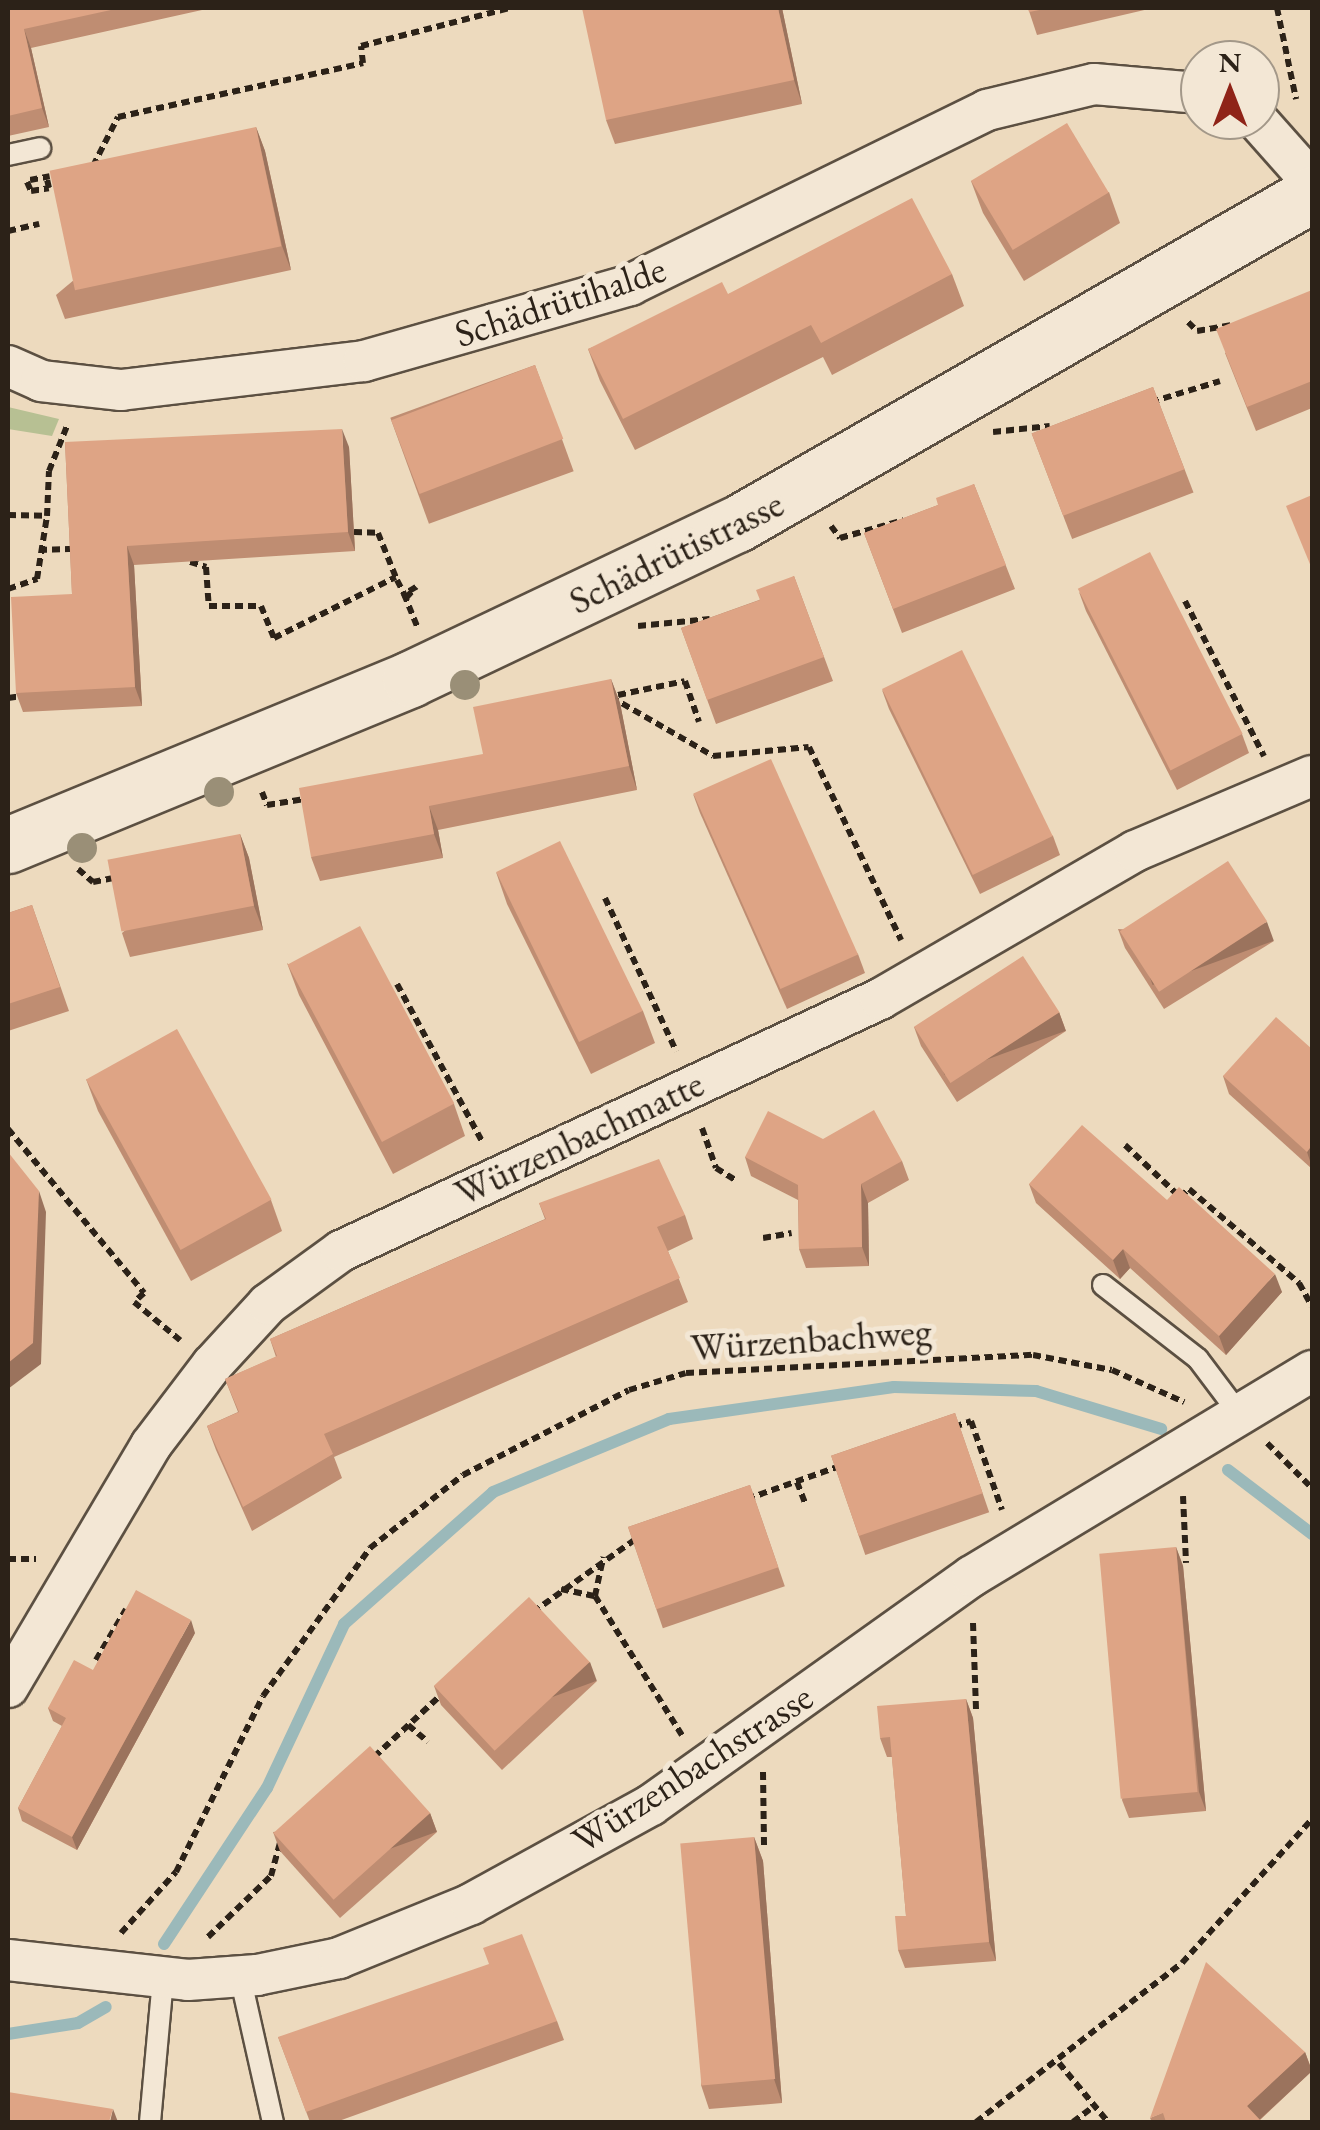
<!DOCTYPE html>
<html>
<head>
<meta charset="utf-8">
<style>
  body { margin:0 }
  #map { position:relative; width:1320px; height:2130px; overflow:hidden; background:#eddabe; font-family:"EB Garamond",serif }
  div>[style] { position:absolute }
  .green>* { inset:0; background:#b7c093 }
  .stream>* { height:12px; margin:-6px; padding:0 6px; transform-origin:6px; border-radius:6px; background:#9bb9ba }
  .path>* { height:6px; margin-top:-3px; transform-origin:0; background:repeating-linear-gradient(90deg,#2c2218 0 8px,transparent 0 13px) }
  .roads { filter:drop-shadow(2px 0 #5c5042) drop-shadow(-2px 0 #5c5042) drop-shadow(0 2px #5c5042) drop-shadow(0 -2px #5c5042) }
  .service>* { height:20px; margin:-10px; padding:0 10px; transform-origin:10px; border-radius:10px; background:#f3e7d5 }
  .minor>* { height:40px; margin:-20px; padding:0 20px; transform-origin:20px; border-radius:20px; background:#f3e7d5 }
  .secondary>* { height:55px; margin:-27.5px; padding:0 27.5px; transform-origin:27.5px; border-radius:27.5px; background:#f3e7d5 }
  .path-bridge>* { height:6px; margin-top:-3px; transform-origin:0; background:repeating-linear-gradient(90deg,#2c2218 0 8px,transparent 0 13px) }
  .trees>* { width:30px; height:30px; margin:-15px; border-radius:50%; background:#9a8f77 }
  .wall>* { inset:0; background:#bf8d72; transform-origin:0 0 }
  .shaded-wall>* { inset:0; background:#9b735d; transform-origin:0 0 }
  .building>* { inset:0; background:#dea485; transform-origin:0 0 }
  span { translate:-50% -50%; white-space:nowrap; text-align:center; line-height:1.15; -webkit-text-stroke:10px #f3e7d5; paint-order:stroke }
  .street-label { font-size:38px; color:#2c2218 }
  .frame { position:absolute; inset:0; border:10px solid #2c2218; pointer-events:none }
  .north { position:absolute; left:1180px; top:40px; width:100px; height:100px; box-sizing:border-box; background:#f3e7d5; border:2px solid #a39889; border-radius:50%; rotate:0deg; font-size:28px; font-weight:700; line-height:40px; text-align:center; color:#2c2218 }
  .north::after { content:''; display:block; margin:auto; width:35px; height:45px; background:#8f2418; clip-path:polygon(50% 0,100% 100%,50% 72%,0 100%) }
</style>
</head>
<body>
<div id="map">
  <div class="green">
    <div style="clip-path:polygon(8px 407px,59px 419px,52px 436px,8px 429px)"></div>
  </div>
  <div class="stream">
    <div style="left:1228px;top:1470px;width:106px;rotate:37.3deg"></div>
    <div style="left:164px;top:1944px;width:187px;rotate:-56.6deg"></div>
    <div style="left:267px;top:1788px;width:181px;rotate:-64.8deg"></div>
    <div style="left:344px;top:1624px;width:199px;rotate:-41.5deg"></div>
    <div style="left:493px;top:1492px;width:191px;rotate:-22.5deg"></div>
    <div style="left:669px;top:1419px;width:227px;rotate:-8.1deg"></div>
    <div style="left:894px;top:1387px;width:142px;rotate:1.6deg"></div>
    <div style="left:1036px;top:1391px;width:131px;rotate:16.9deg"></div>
    <div style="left:8px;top:2034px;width:71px;rotate:-8.9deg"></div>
    <div style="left:78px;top:2023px;width:32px;rotate:-30deg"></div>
  </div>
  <div class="path">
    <div style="left:1277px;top:8px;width:93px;rotate:78.2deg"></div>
    <div style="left:93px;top:166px;width:55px;rotate:-63deg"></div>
    <div style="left:118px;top:117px;width:251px;rotate:-12.4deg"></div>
    <div style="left:363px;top:63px;width:17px;rotate:-97deg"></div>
    <div style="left:361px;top:46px;width:154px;rotate:-14.3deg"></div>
    <div style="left:27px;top:182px;width:10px;rotate:66deg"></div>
    <div style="left:31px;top:191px;width:18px;rotate:-9deg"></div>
    <div style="left:49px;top:188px;width:9px;rotate:-103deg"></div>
    <div style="left:8px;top:231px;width:32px;rotate:-13deg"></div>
    <div style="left:1188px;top:322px;width:13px;rotate:45deg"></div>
    <div style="left:1197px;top:331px;width:34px;rotate:-10deg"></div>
    <div style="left:1151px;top:402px;width:72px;rotate:-16.9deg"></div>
    <div style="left:993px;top:432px;width:57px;rotate:-6deg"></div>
    <div style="left:8px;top:515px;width:39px;rotate:1deg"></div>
    <div style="left:47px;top:516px;width:45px;rotate:-87.5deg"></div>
    <div style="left:49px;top:471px;width:48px;rotate:-68.2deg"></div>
    <div style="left:831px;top:526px;width:15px;rotate:53deg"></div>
    <div style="left:840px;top:538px;width:66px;rotate:-15.7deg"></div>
    <div style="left:354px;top:532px;width:24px;rotate:2deg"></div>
    <div style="left:378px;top:533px;width:51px;rotate:68deg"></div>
    <div style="left:397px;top:580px;width:20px;rotate:63deg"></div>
    <div style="left:406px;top:598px;width:15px;rotate:-48deg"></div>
    <div style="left:416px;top:587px;width:14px;rotate:150deg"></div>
    <div style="left:404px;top:594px;width:35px;rotate:68deg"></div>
    <div style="left:39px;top:550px;width:37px;rotate:-2deg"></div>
    <div style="left:190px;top:562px;width:17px;rotate:17deg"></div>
    <div style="left:206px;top:567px;width:39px;rotate:86deg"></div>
    <div style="left:209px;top:606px;width:52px"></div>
    <div style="left:261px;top:606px;width:35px;rotate:68deg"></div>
    <div style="left:274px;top:638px;width:136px;rotate:-26.6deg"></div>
    <div style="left:8px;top:589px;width:31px;rotate:-19deg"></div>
    <div style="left:37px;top:579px;width:64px;rotate:-81deg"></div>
    <div style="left:1185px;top:601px;width:174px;rotate:63deg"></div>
    <div style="left:638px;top:626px;width:72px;rotate:-5.6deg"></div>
    <div style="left:618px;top:695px;width:68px;rotate:-11.8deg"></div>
    <div style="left:685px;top:681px;width:43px;rotate:71.1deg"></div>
    <div style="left:611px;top:697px;width:118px;rotate:30deg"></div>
    <div style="left:713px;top:756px;width:96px;rotate:-5.4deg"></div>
    <div style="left:809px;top:747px;width:214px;rotate:64.5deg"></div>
    <div style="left:8px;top:698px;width:14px;rotate:-8deg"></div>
    <div style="left:262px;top:792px;width:14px;rotate:69deg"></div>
    <div style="left:267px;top:805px;width:38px;rotate:-9deg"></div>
    <div style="left:78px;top:869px;width:20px;rotate:41deg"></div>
    <div style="left:93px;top:882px;width:26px;rotate:-11deg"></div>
    <div style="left:605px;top:898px;width:169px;rotate:65.1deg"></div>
    <div style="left:397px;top:984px;width:179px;rotate:61.6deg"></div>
    <div style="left:702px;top:1128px;width:42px;rotate:70.7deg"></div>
    <div style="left:716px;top:1168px;width:22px;rotate:32deg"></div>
    <div style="left:8px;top:1129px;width:213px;rotate:50.3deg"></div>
    <div style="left:144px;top:1293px;width:13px;rotate:138deg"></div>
    <div style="left:134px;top:1302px;width:60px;rotate:39.6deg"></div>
    <div style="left:1125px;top:1145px;width:76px;rotate:43.4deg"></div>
    <div style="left:1180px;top:1197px;width:12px;rotate:-42deg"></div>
    <div style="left:1189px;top:1189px;width:145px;rotate:40.5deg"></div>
    <div style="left:1299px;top:1283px;width:26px;rotate:61deg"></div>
    <div style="left:763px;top:1238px;width:29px;rotate:-10deg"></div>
    <div style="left:954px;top:1427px;width:18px;rotate:-19deg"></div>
    <div style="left:971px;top:1421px;width:94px;rotate:70.8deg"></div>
    <div style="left:1267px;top:1443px;width:64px;rotate:45deg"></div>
    <div style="left:797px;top:1482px;width:25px;rotate:69deg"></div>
    <div style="left:1183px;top:1496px;width:67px;rotate:87.4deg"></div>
    <div style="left:747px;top:1499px;width:102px;rotate:-19.5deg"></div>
    <div style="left:8px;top:1559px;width:28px"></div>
    <div style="left:561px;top:1589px;width:35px;rotate:12deg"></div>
    <div style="left:595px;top:1596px;width:40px;rotate:-78deg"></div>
    <div style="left:595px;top:1596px;width:164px;rotate:58deg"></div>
    <div style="left:533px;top:1612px;width:131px;rotate:-35.4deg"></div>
    <div style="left:973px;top:1623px;width:87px;rotate:88deg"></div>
    <div style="left:96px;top:1660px;width:59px;rotate:-59.5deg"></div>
    <div style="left:408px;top:1725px;width:26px;rotate:40deg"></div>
    <div style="left:374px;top:1757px;width:93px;rotate:-42.8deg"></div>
    <div style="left:763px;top:1772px;width:76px;rotate:89.2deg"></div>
    <div style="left:121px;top:1933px;width:82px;rotate:-48deg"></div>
    <div style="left:176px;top:1872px;width:196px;rotate:-63.7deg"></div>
    <div style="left:263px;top:1696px;width:183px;rotate:-54.1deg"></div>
    <div style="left:370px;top:1548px;width:118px;rotate:-38.1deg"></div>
    <div style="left:463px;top:1475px;width:186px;rotate:-27.1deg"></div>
    <div style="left:629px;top:1390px;width:59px;rotate:-16.6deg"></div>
    <div style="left:686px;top:1373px;width:347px;rotate:-3deg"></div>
    <div style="left:1033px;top:1355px;width:80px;rotate:10.8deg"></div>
    <div style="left:1112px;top:1370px;width:79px;rotate:24deg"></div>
    <div style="left:208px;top:1937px;width:88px;rotate:-44.1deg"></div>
    <div style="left:271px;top:1876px;width:34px;rotate:-75deg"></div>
    <div style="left:1059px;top:2063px;width:77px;rotate:50.3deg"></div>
    <div style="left:976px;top:2122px;width:260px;rotate:-37.7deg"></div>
    <div style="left:1182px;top:1963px;width:194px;rotate:-47.9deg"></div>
    <div style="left:1073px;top:2122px;width:26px;rotate:-37deg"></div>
  </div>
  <div class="roads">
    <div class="service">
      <div style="left:8px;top:155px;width:33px;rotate:-12deg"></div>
      <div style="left:1103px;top:1285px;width:120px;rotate:37.9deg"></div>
      <div style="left:1198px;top:1359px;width:71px;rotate:53deg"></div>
      <div style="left:240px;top:1976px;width:150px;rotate:77.3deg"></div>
      <div style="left:150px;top:2122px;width:145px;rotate:-84.8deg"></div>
    </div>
    <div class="minor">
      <div style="left:1257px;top:120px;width:83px;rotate:48.4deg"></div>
      <div style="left:8px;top:366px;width:36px;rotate:24deg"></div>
      <div style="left:41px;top:381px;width:81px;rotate:6.4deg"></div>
      <div style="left:121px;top:390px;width:245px;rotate:-6.8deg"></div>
      <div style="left:364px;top:361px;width:277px;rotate:-15.9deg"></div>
      <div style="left:630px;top:285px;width:398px;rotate:-26.1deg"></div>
      <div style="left:987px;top:110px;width:110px;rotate:-13.7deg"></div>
      <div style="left:1094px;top:84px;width:106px;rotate:4.9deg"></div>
      <div style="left:8px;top:1687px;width:281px;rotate:-59.4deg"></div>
      <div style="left:151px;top:1445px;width:101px;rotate:-52.7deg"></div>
      <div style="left:212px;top:1365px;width:83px;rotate:-47.4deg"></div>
      <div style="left:268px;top:1304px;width:90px;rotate:-36deg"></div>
      <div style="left:341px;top:1251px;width:595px;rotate:-25.06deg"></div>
      <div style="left:880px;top:999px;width:295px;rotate:-30.1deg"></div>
      <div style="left:1135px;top:851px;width:192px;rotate:-23deg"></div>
      <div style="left:8px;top:1960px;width:181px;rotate:6.3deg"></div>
      <div style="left:188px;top:1980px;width:69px;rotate:-4.1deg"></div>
      <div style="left:257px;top:1975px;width:84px;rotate:-11.7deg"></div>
      <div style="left:339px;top:1958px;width:143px;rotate:-22.2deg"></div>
      <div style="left:471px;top:1904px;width:205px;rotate:-28.8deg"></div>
      <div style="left:651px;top:1805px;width:394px;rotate:-35.5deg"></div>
      <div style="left:972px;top:1576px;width:397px;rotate:-31.1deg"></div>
    </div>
    <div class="secondary">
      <div style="left:8px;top:845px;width:435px;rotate:-22.4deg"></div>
      <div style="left:410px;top:679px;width:362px;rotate:-25.4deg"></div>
      <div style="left:737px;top:524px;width:663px;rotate:-29.85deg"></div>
    </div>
  </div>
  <div class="path-bridge">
    <div style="left:30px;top:180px;width:20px;rotate:-11deg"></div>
  </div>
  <div class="trees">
    <div style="left:465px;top:685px"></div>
    <div style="left:219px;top:792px"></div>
    <div style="left:82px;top:848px"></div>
  </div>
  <div class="wall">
    <div style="clip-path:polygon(8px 8px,211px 8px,31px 48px,49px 127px,8px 136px)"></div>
    <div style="clip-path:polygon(782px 8px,802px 104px,615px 144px,606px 120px)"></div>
    <div style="clip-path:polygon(1028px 8px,1153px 8px,1037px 35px)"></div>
    <div style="clip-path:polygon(256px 127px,265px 151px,291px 270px,65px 319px,56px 295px)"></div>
    <div style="clip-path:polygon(971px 181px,1109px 192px,1120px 223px,1024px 281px,983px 213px)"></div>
    <div style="clip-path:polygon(952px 274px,964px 306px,832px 375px,823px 357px,635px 450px,600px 381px,588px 349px,728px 294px)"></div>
    <div style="clip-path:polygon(1312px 290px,1312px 408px,1256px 431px,1225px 353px)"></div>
    <div style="left:535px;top:365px;width:113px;height:154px;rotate:70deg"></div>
    <div style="left:1153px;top:387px;width:113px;height:130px;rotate:69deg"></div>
    <div style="clip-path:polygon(65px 442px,349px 447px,355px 551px,134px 565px,142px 706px,23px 712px,16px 693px,72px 594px)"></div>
    <div style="clip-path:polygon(974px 484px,1015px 589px,902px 633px,864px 533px,938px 505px)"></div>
    <div style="clip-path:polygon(794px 576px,833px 681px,716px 724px,681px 628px,759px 600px)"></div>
    <div style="clip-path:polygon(1079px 592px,1242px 734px,1249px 753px,1177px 790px,1086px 611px)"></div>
    <div style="clip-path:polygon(611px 679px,620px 703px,637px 790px,438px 830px,443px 858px,320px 881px,311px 857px)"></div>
    <div style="clip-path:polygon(882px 690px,1053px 836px,1060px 855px,980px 894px,889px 709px)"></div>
    <div style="clip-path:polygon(693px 794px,858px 954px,865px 973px,787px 1009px,700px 813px)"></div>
    <div style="clip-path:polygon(240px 834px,249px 858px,263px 930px,130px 957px,122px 933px)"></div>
    <div style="clip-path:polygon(496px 872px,643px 1011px,655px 1043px,591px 1074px,507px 904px)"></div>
    <div style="clip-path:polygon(32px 905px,69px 1011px,8px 1031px,8px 913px)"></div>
    <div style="clip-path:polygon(1118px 929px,1274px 941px,1164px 1009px,1125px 948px)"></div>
    <div style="clip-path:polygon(287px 963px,454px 1104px,465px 1136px,393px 1174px,299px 995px)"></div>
    <div style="clip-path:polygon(1059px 1012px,1066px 1031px,957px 1102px,921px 1046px,914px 1027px)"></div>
    <div style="clip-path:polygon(1312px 1049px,1312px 1169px,1229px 1094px,1223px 1076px)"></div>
    <div style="clip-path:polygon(86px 1079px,271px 1200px,282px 1231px,191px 1281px,98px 1111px)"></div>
    <div style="clip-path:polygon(823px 1139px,902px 1161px,909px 1180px,868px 1203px,869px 1266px,806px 1268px,799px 1249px,798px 1200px,751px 1176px,745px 1157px)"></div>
    <div style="clip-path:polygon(1029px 1184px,1167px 1200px,1282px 1292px,1226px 1355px,1130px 1268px,1120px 1279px,1036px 1203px)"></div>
    <div style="clip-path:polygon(539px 1203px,685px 1215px,693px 1239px,668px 1251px,688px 1302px,334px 1457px,342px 1478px,252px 1531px,216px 1450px,207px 1426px,238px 1412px,225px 1379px,276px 1357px,270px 1339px,545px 1219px)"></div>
    <div style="left:955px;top:1413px;width:105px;height:131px;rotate:71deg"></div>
    <div style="left:750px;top:1485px;width:107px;height:129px;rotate:71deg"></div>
    <div style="clip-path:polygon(1176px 1547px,1183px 1566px,1206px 1811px,1129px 1818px,1122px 1800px)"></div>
    <div style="clip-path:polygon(195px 1633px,77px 1850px,22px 1821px,18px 1808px,62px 1726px,53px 1721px,48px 1708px,93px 1670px)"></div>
    <div style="clip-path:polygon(597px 1681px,502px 1770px,441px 1705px,434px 1686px)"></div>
    <div style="clip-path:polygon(966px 1699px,973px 1718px,996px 1961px,905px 1968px,898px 1950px,906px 1916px,892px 1757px,887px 1757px,880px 1738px)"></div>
    <div style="clip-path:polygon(430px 1813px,437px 1832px,340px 1918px,280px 1851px,273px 1832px)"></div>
    <div style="clip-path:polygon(754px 1837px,763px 1861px,782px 2103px,709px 2109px,701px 2085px)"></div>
    <div style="clip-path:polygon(557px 2021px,564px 2040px,336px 2122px,310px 2122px,278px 2037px)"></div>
    <div style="clip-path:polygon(1305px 2052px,1312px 2071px,1260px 2120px,1262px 2122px,1152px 2122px,1150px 2118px)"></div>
  </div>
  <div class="shaded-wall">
    <div style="clip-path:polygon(778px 8px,782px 8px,802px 104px,794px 80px)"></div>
    <div style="clip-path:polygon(24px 29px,31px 48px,49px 127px,42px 108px)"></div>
    <div style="clip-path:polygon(256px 127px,265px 151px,291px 270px,282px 246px)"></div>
    <div style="clip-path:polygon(342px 429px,349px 447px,355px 551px,348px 532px)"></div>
    <div style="clip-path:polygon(127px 546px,134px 565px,142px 706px,135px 687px)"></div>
    <div style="clip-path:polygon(611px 679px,620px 703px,637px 790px,629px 766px)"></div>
    <div style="clip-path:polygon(429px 806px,438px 830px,443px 858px,434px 834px)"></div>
    <div style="clip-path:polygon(240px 834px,249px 858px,263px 930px,254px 906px)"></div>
    <div style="left:1267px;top:922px;width:20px;height:129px;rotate:70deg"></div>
    <div style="left:1059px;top:1012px;width:20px;height:129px;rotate:70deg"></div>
    <div style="clip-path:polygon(1312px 1145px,1312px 1167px,1307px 1152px)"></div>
    <div style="clip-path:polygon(861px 1184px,868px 1203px,869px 1266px,862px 1247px)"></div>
    <div style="clip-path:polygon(39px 1191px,46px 1212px,41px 1364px,8px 1389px,8px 1363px)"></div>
    <div style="clip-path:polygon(1123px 1249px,1130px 1268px,1120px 1279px,1113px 1260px)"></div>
    <div style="clip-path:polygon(1275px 1274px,1282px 1292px,1226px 1355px,1219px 1336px)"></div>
    <div style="clip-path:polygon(1176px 1547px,1183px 1566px,1206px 1811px,1199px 1792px)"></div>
    <div style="clip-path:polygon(191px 1620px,195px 1633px,77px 1850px,72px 1837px)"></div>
    <div style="left:590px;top:1662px;width:20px;height:130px;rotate:70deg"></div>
    <div style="clip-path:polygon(966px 1699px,973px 1718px,996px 1961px,989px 1942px)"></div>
    <div style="left:430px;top:1813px;width:20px;height:130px;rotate:70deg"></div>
    <div style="clip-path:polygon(754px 1837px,763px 1861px,782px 2103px,774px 2079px)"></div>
    <div style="clip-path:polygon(1305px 2052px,1312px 2071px,1257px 2122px,1247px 2106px)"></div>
    <div style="clip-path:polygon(113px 2109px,118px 2122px,110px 2122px)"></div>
  </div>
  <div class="building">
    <div style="clip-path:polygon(8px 8px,120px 8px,24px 29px,42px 108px,8px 116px)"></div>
    <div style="clip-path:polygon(582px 8px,778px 8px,794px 80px,606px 120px)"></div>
    <div style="clip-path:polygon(1028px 8px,1050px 8px,1029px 12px)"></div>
    <div style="left:1067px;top:123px;width:81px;height:112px;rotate:59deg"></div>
    <div style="left:256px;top:127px;width:122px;height:211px;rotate:78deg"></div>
    <div style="clip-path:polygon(912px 198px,952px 274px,821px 343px,811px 325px,623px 419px,588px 349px,722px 282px,728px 294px)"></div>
    <div style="clip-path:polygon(1312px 290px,1312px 381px,1247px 407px,1216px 329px)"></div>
    <div style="left:535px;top:365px;width:79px;height:154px;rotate:69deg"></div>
    <div style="left:1153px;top:387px;width:88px;height:130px;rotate:69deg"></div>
    <div style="clip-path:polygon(342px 429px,348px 532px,127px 546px,135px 687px,16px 693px,11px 597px,72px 594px,65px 442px)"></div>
    <div style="clip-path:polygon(974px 484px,1006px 565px,893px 609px,864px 533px,938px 505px,936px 498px)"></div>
    <div style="clip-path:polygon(1312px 495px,1312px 569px,1286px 506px)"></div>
    <div style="left:1150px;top:552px;width:204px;height:81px;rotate:63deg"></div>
    <div style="clip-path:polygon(794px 576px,824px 657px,707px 700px,681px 628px,760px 600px,756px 590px)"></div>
    <div style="left:962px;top:650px;width:207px;height:89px;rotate:64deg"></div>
    <div style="clip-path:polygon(611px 679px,629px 766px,429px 806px,434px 834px,311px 857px,299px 788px,483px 754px,473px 707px)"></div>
    <div style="left:771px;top:759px;width:214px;height:85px;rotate:66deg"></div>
    <div style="left:240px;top:834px;width:73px;height:135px;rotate:79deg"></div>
    <div style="left:560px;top:841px;width:189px;height:71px;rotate:64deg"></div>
    <div style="left:1228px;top:861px;width:72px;height:129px;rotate:57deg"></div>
    <div style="clip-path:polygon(32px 905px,60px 987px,8px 1004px,8px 913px)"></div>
    <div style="left:360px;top:926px;width:201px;height:82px;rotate:62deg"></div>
    <div style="left:1023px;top:956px;width:67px;height:130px;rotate:57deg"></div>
    <div style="clip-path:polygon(1276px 1017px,1312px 1049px,1312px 1145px,1307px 1152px,1223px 1076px)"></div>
    <div style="left:177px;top:1029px;width:195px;height:104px;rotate:61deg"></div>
    <div style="clip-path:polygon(874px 1110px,902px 1161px,861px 1184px,862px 1247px,799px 1249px,798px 1185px,745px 1157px,768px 1111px,823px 1139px)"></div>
    <div style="clip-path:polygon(1082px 1125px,1167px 1200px,1179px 1187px,1275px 1274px,1219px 1336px,1123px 1249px,1113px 1260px,1029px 1184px)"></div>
    <div style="clip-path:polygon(8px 1152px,39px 1191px,33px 1343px,8px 1363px)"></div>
    <div style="clip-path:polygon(659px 1159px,685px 1215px,657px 1227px,680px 1278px,324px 1434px,333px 1454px,243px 1507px,207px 1426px,239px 1412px,225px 1379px,277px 1356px,270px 1339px,546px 1219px,539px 1203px)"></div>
    <div style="left:955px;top:1413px;width:85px;height:131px;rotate:71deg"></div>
    <div style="left:750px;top:1485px;width:87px;height:129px;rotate:71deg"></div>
    <div style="left:1176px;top:1547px;width:246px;height:77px;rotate:85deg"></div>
    <div style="clip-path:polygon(136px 1590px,191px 1620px,72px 1837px,18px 1808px,66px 1718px,48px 1708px,74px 1660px,93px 1670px)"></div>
    <div style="left:529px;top:1597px;width:89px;height:130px;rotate:47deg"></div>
    <div style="clip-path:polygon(966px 1699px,989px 1942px,898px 1950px,895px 1916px,906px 1916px,890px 1737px,880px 1738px,877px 1706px)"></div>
    <div style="left:370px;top:1746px;width:90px;height:130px;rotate:48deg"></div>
    <div style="left:754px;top:1837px;width:243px;height:74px;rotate:85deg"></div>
    <div style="clip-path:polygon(522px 1934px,557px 2021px,306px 2112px,278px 2037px,489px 1964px,483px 1948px)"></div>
    <div style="clip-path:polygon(1206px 1962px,1305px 2052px,1247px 2106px,1262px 2122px,1166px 2122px,1163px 2113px,1150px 2118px)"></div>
    <div style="clip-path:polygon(8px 2092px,113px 2109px,109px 2122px,113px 2122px,8px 2122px)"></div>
  </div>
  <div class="street-label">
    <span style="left:560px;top:301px;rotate:-18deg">Schädrütihalde</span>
    <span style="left:676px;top:552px;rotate:-26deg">Schädrütistrasse</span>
    <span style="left:579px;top:1138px;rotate:-25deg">Würzenbachmatte</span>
    <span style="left:811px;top:1339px;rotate:-4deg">Würzenbachweg</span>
    <span style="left:692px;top:1768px;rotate:-33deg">Würzenbachstrasse</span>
  </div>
  <div class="frame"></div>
  <div class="north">N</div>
</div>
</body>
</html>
